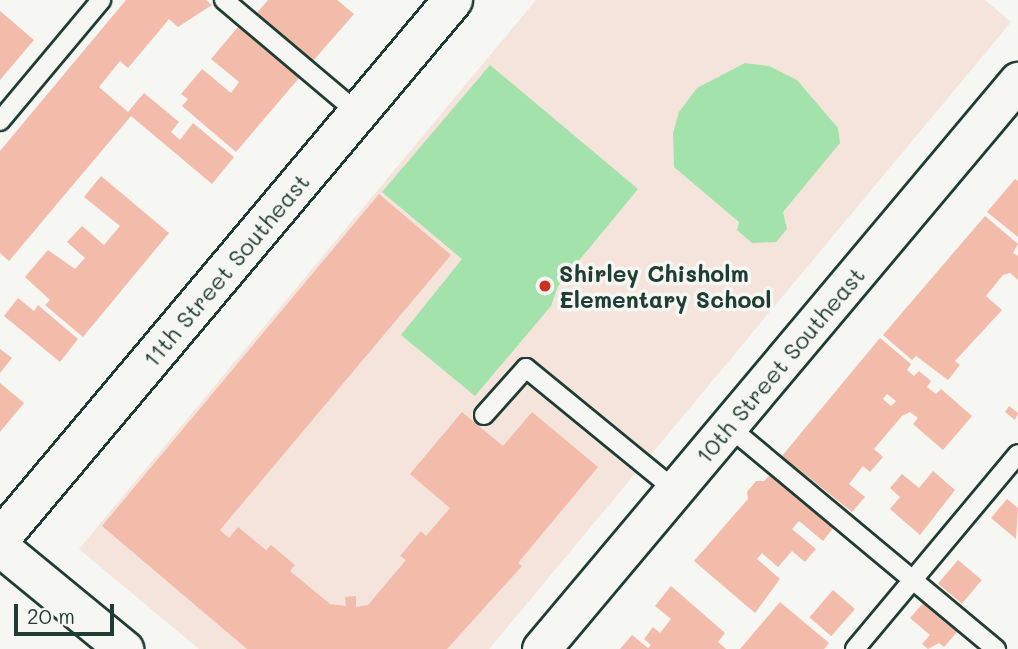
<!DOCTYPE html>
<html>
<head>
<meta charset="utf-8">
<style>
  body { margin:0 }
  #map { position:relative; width:1018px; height:649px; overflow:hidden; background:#f6f6f2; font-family:Mali,sans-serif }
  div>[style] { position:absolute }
  .built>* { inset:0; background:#f5e4dc }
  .green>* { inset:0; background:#a3e2aa }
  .building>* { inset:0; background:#f3bbaa; transform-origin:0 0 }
  .roads { filter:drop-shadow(2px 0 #1f3d34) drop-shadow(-2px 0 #1f3d34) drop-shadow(0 2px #1f3d34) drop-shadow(0 -2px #1f3d34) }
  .service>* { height:18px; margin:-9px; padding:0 9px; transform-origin:9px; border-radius:9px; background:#f6f6f2 }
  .minor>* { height:37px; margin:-18.5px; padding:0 18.5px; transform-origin:18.5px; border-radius:18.5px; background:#f6f6f2 }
  .secondary>* { height:38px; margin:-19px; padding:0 19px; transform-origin:19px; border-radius:19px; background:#f6f6f2 }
  .dots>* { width:19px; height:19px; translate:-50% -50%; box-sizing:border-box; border:4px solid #f6f6f2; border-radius:50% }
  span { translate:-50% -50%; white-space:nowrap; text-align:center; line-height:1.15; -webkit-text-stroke:7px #f6f6f2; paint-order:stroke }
  .street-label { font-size:23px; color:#1f3d34 }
  .poi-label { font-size:23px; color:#1f3d34; font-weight:700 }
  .left { translate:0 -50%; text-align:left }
  .scale { position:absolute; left:14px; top:604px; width:100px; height:32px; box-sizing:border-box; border:4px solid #1f3d34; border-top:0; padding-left:9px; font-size:21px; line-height:24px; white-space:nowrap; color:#1f3d34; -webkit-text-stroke:5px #f6f6f2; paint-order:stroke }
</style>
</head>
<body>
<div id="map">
  <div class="built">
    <div style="clip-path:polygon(536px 0,985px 0,1011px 22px,489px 649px,199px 649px,79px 549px)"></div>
  </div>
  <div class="green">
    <div style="clip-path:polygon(745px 63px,769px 66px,797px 80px,838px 128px,840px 143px,783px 212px,787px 229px,776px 242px,752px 243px,737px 230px,739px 222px,674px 167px,673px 133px,679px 112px,697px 88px)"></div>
    <div style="clip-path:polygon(490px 65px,638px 189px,558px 286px,551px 306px,475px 396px,401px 335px,462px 259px,382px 192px)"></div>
  </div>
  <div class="building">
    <div style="clip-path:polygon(126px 0,206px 0,212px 5px,178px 27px,169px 19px,128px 68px,120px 61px,99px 87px,128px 112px,144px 93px,179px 122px,171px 132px,180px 140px,193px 123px,234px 157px,212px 184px,131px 116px,9px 261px,0 253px,0 151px)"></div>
    <div style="clip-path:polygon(268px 0,337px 0,354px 14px,313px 61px,257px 13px)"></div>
    <div style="clip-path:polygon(0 11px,34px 40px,0 80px)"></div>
    <div style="clip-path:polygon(238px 27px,299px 78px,236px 152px,182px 106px,188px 99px,181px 94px,202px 69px,231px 93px,239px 82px,211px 59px)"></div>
    <div style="clip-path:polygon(101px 176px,169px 233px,83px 337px,45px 305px,50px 300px,25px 277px,48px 250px,75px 269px,85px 258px,67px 242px,82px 226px,104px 245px,120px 226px,84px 197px)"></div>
    <div style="clip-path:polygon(1015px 179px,1018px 181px,1018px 237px,987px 212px)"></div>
    <div style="clip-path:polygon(379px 194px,451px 255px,220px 530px,229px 538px,238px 527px,266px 550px,271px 545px,295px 565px,290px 571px,330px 604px,346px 606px,345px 597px,356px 596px,356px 607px,368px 605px,406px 560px,400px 556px,421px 531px,426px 536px,450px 508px,410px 474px,462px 412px,503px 446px,532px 412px,598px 467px,518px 563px,522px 566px,447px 649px,247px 649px,102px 526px)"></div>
    <div style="clip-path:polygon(985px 216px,1018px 244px,1013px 253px,1018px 256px,1018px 280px,1010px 273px,1003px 275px,986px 296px,1002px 310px,955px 361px,960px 365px,948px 380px,916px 356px,912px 360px,883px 335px)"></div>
    <div style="clip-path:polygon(18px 298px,34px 311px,38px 305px,78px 339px,60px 362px,4px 316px)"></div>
    <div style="clip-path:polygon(evenodd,880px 338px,911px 364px,907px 370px,914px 376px,919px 371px,931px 381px,927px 387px,936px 394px,941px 389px,972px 416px,943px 450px,913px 424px,918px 418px,910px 412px,902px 416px,874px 449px,883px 457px,870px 472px,863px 466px,849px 484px,865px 497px,852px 512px,782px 456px,880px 338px,887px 394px,896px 401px,891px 406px,883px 399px,887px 394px)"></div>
    <div style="clip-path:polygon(0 349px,12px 358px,0 373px)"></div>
    <div style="clip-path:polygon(0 383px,24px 403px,0 432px)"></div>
    <div style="clip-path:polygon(1009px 406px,1018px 413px,1015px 420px,1005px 412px)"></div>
    <div style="clip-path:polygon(933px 471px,955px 490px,920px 535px,890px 509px,900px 497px,890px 488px,902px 474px,919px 488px)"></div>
    <div style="clip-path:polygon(771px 474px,834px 527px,823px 541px,799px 521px,792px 529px,816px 549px,805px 562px,792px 551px,778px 567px,762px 553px,757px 559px,780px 579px,755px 613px,694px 561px,748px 499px,747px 492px,756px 481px,764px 481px)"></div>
    <div style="clip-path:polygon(1007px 499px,1018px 508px,1016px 539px,991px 518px)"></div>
    <div style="left:958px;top:560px;width:31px;height:31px;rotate:40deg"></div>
    <div style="clip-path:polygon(671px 586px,725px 633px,718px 642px,726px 649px,620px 649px,632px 635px,648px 648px,651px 645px,644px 639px,653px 627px,660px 633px,671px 619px,655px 606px)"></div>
    <div style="left:833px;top:590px;width:29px;height:36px;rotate:41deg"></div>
    <div style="clip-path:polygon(780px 602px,829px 643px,824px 649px,740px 649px)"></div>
    <div style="clip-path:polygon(924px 602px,958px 631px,944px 647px,939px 643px,928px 649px,922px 644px,930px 635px,910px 618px)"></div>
  </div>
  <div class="roads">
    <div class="service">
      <div style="left:224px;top:0;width:175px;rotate:40.1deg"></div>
      <div style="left:0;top:121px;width:158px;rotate:-50.1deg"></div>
      <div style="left:484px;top:415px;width:63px;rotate:-48.2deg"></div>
      <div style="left:526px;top:368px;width:193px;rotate:39.3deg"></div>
      <div style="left:728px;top:426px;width:349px;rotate:39.8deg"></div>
      <div style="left:855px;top:649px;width:254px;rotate:-50.1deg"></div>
    </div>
    <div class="minor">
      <div style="left:0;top:547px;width:161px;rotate:39.4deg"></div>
      <div style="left:541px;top:649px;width:742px;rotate:-49.98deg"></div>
    </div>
    <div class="secondary">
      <div style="left:0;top:539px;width:704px;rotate:-49.95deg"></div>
    </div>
  </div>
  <div class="dots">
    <div style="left:545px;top:286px;background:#c8321e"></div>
  </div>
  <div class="street-label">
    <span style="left:226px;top:270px;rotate:-50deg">11th Street Southeast</span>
    <span style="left:780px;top:365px;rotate:-50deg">10th Street Southeast</span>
  </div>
  <div class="poi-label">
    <span class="left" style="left:559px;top:286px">Shirley Chisholm<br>Elementary School</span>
  </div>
  <div class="scale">20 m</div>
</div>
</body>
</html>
